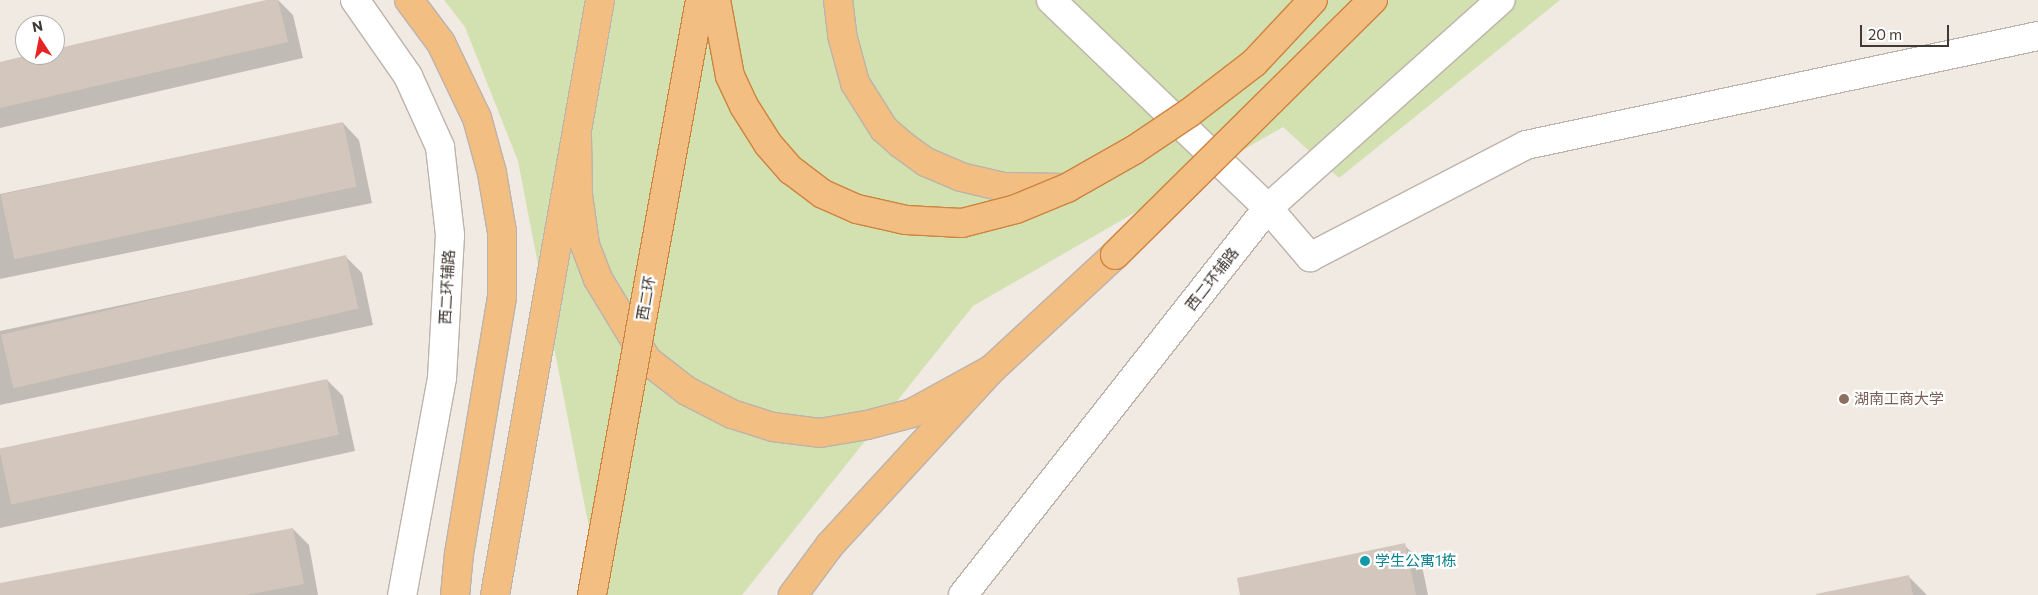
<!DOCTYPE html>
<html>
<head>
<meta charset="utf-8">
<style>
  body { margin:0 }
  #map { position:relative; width:2038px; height:595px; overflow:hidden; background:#f0eae3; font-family:Commissioner,"Noto Sans SC",sans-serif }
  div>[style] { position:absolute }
  .green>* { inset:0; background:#d2e1af }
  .shadow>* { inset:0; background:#0003 }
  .building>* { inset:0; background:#d3c7bd; transform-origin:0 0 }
  .roads { filter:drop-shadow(1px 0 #bdb3aa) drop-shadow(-1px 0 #bdb3aa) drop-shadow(0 1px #bdb3aa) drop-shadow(0 -1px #bdb3aa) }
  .minor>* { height:28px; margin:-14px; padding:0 14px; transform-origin:14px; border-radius:14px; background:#fff }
  .tertiary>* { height:28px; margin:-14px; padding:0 14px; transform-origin:14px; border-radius:14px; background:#fff }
  .trunk>* { height:28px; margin:-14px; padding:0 14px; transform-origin:14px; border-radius:14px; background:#f2be82 }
  .bridges { filter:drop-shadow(1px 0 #ce833f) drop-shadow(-1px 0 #ce833f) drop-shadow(0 1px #ce833f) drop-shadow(0 -1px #ce833f) }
  .trunk-bridge>* { height:28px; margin:-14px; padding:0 14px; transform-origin:14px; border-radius:14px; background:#f2be82 }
  .dots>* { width:14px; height:14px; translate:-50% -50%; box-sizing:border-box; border:2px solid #fff; border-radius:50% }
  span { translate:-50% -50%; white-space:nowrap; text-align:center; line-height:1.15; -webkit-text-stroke:4.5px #fff; paint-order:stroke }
  .street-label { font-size:15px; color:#413a34 }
  .education-label { font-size:15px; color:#785e54 }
  .left { translate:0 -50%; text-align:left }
  .culture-label { font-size:15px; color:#0d838f }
  .north { position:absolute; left:15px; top:15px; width:50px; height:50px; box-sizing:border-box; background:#fff; border:1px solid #b3b0ae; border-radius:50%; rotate:349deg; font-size:14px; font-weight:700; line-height:20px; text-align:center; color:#413a34 }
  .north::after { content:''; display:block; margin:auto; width:18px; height:22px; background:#e62425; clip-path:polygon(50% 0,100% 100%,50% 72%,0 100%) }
  .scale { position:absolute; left:1860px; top:25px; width:89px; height:22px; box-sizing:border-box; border:2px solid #413a34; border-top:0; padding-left:6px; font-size:15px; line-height:18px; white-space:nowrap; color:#413a34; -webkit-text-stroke:4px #fff; paint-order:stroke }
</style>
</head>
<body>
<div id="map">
  <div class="green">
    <div style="clip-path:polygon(444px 0,1560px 0,1339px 178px,1283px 127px,973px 306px,742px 595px,602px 595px,518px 161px,465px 27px)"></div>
  </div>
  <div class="shadow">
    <div style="clip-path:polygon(271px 0,278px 0,293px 15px,303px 58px,0 128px,0 63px,34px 55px,55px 55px,55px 50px)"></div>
    <div style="clip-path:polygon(343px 123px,359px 140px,372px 203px,0 279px,0 194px)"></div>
    <div style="clip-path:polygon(346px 257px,362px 273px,373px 325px,0 405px,0 331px)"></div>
    <div style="clip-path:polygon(327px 380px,343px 396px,355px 451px,0 528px,0 451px)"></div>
    <div style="clip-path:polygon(293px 529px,309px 545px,318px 595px,0 595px,0 585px)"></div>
    <div style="clip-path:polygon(1404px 545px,1421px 561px,1428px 595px,1242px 595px)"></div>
    <div style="clip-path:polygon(1909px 577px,1927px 595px,1818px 595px)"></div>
  </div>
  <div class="building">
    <div style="clip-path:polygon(266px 0,278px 0,288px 42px,0 108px,0 62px,29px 55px,55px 55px,55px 49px)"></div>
    <div style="left:343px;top:122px;width:66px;height:350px;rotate:78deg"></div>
    <div style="left:346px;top:255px;width:55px;height:354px;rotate:77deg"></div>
    <div style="left:327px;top:379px;width:57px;height:335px;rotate:78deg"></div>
    <div style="clip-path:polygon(293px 528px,304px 584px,246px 595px,0 595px,0 583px)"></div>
    <div style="clip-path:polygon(1405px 543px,1416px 595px,1240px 595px,1237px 578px)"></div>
    <div style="clip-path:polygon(1909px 575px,1913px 595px,1816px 595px,1816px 594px)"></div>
  </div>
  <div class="roads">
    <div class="minor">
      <div style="left:1051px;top:0;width:301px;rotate:43.8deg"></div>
      <div style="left:1268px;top:208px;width:65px;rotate:49.4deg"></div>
      <div style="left:1310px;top:257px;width:243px;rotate:-27.4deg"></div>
      <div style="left:1526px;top:145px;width:523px;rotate:-12.02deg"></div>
    </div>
    <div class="tertiary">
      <div style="left:355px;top:0;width:93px;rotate:55.1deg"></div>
      <div style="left:408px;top:76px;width:78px;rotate:65.7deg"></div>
      <div style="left:440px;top:147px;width:89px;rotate:83.5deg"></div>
      <div style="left:450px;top:235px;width:143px;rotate:93.2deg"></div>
      <div style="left:442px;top:378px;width:221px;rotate:100.4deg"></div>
      <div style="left:963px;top:595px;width:493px;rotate:-51.8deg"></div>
      <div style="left:1268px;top:208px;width:312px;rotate:-41.8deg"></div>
    </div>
    <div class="trunk">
      <div style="left:409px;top:0;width:54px;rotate:53.3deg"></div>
      <div style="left:441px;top:43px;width:83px;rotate:64.4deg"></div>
      <div style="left:477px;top:118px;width:57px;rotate:74.7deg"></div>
      <div style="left:492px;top:173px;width:60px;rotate:80.4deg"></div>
      <div style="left:502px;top:232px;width:65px;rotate:90deg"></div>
      <div style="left:502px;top:297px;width:260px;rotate:99.5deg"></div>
      <div style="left:459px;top:553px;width:42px;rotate:95.4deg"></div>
      <div style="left:838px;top:0;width:35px;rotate:83deg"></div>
      <div style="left:842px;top:35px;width:50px;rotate:74.8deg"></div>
      <div style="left:855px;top:83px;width:54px;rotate:57.8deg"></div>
      <div style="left:884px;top:129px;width:23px;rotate:41deg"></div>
      <div style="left:901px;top:144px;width:31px;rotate:36deg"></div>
      <div style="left:926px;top:162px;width:38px;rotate:23deg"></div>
      <div style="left:961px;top:177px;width:43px;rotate:13.4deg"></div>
      <div style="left:1003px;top:187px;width:64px;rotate:0.9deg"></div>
      <div style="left:577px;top:137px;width:58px;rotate:89deg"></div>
      <div style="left:578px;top:195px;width:50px;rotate:82deg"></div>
      <div style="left:585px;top:245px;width:36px;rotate:69deg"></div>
      <div style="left:598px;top:279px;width:95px;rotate:58.8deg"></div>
      <div style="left:647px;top:360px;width:51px;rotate:37.8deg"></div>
      <div style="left:687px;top:391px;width:51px;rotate:27.1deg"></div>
      <div style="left:732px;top:414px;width:43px;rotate:17.6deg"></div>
      <div style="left:773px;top:427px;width:47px;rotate:7.3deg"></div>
      <div style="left:820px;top:433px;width:48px;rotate:-9.7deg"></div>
      <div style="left:867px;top:425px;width:47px;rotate:-14.9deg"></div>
      <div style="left:912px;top:413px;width:91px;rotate:-28.8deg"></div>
      <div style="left:495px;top:595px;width:604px;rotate:-79.99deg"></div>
      <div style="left:793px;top:595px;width:62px;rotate:-53.5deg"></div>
      <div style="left:830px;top:545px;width:239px;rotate:-47.4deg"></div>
      <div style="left:992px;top:369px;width:168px;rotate:-42.8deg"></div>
    </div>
  </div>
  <div class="bridges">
    <div class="trunk-bridge">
      <div style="left:716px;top:0;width:77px;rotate:79.6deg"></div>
      <div style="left:730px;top:76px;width:33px;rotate:65deg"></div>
      <div style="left:744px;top:106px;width:45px;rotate:57.7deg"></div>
      <div style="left:768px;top:144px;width:35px;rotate:49deg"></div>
      <div style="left:791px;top:170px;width:40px;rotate:37deg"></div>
      <div style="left:823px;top:194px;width:37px;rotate:24deg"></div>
      <div style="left:857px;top:209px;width:50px;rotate:12.7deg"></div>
      <div style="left:906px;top:220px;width:56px;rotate:3.1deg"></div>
      <div style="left:962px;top:223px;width:56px;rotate:-14.5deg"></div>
      <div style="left:1016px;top:209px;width:55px;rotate:-22.4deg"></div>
      <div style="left:1067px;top:188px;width:77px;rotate:-29.6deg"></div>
      <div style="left:1134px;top:150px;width:66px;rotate:-33.9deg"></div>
      <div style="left:1189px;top:113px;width:82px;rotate:-37.6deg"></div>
      <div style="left:1254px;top:63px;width:86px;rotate:-46.9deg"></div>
      <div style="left:1115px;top:255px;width:363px;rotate:-44.7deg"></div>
      <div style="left:592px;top:595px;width:605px;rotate:-79.71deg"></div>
    </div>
  </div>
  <div class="dots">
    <div style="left:1844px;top:399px;background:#8d6e63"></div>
    <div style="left:1365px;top:561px;background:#0f9aa8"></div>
  </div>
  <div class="street-label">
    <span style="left:1212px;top:279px;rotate:-52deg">西二环辅路</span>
    <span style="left:447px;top:287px;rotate:-87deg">西二环辅路</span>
    <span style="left:646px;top:298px;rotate:-80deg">西二环</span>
  </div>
  <div class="education-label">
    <span class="left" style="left:1854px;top:399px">湖南工商大学</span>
  </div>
  <div class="culture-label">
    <span class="left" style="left:1375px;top:561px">学生公寓1栋</span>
  </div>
  <div class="north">N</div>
  <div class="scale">20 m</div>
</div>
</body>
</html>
